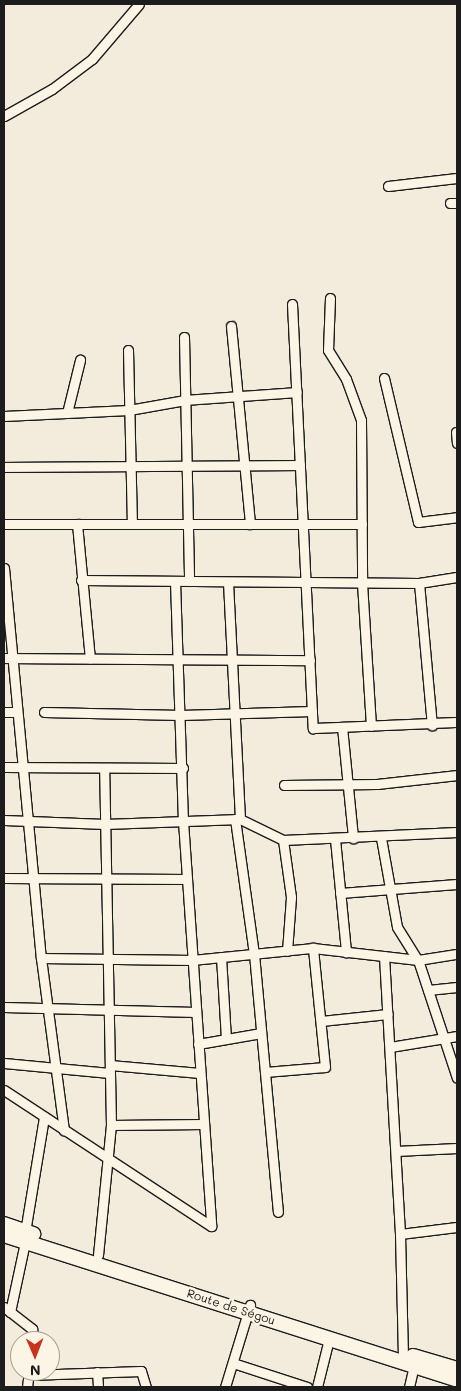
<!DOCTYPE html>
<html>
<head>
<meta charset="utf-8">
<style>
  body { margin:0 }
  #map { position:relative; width:461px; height:1391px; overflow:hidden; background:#f3ecdd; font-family:Mali,sans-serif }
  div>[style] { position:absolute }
  .roads { filter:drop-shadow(1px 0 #1c1c1c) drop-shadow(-1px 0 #1c1c1c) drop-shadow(0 1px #1c1c1c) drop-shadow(0 -1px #1c1c1c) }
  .minor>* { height:9px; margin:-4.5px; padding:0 4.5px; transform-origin:4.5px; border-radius:4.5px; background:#fcf5e5 }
  .trunk>* { height:14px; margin:-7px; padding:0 7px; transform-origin:7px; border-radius:7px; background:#fcf5e5 }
  span { translate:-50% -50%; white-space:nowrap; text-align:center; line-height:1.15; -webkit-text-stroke:5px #fcf5e5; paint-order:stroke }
  .street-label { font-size:12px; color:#1c1c1c }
  .frame { position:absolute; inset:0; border:5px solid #1c1c1c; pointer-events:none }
  .north { position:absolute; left:10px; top:1331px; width:50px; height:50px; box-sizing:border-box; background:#fcf5e5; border:1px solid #a29e95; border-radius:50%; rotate:179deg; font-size:14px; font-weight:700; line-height:20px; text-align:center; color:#1c1c1c }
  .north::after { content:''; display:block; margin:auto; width:18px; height:22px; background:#c8321e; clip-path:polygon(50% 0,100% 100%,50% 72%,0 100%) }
</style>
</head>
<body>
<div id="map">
  <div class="roads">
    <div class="minor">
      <div style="left:4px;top:116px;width:55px;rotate:-29.4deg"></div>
      <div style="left:52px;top:89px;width:50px;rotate:-36.9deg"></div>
      <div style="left:92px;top:59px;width:72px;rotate:-49.5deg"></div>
      <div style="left:388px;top:186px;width:69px;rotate:-6.6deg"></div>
      <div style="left:450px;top:203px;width:7px"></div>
      <div style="left:330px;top:298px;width:52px;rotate:92.2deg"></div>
      <div style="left:328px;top:350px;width:34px;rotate:58deg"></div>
      <div style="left:346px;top:379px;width:44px;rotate:69.9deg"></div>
      <div style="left:361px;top:420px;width:163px;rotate:89.6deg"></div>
      <div style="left:362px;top:583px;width:143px;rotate:86.4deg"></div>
      <div style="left:292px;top:304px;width:425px;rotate:87.2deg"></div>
      <div style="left:313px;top:728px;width:144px;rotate:-2.4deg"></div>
      <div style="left:231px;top:326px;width:199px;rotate:84.5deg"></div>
      <div style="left:184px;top:337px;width:244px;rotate:88.8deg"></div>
      <div style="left:128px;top:350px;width:174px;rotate:88.7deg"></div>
      <div style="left:384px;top:378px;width:148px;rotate:76.7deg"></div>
      <div style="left:418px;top:522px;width:39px;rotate:-7deg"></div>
      <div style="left:67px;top:413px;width:55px;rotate:-76.2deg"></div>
      <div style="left:4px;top:416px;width:125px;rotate:-2.7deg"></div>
      <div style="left:129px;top:410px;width:57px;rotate:-10.1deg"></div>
      <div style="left:185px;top:400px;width:112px;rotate:-4.1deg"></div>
      <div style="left:456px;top:432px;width:11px;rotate:85deg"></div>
      <div style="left:4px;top:467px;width:296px;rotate:-0.4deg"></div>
      <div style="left:4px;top:524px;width:358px"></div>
      <div style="left:77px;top:524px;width:135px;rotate:84.5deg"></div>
      <div style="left:4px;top:568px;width:392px;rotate:84.6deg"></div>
      <div style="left:41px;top:958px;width:174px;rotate:82.4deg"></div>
      <div style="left:81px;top:580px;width:338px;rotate:0.5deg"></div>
      <div style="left:419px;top:583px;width:38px;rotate:-9deg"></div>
      <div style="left:175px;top:581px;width:240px;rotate:88.1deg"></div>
      <div style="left:183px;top:821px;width:406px;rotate:86deg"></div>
      <div style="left:228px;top:582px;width:237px;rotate:87.1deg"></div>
      <div style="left:419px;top:583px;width:143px;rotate:84.8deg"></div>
      <div style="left:5px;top:658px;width:305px;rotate:0.4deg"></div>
      <div style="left:4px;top:712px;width:11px"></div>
      <div style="left:44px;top:712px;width:137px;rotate:1.3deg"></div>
      <div style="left:181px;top:715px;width:131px;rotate:-1.7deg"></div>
      <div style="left:342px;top:727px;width:112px;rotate:84.3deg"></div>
      <div style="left:4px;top:767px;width:179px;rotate:0.3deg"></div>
      <div style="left:284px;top:785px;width:93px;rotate:-0.6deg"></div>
      <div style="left:377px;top:784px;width:81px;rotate:-6.4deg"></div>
      <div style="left:235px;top:819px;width:136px;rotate:82deg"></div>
      <div style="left:254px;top:954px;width:259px;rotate:84.7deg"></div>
      <div style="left:4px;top:820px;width:101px;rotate:2.3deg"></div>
      <div style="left:105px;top:824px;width:135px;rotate:-2.1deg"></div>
      <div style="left:240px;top:819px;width:48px;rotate:26deg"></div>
      <div style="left:283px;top:840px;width:174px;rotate:-2.6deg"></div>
      <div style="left:381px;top:838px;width:90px;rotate:79.8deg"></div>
      <div style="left:397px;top:927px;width:39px;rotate:58deg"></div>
      <div style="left:418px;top:960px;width:124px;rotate:71.7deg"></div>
      <div style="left:335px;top:839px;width:114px;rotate:84.4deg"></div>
      <div style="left:283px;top:840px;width:58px;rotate:82deg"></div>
      <div style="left:291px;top:897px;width:54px;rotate:94.2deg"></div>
      <div style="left:4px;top:878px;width:183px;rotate:0.3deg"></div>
      <div style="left:340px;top:893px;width:117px;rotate:-4.4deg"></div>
      <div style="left:384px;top:956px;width:278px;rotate:86.7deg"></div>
      <div style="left:400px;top:1234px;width:119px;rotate:88.6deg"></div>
      <div style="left:221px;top:957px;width:82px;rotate:86.5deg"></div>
      <div style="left:41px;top:958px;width:151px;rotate:0.8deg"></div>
      <div style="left:192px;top:960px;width:122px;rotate:-5.7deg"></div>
      <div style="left:313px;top:948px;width:106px;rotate:6.5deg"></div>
      <div style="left:418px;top:960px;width:39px;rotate:-9deg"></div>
      <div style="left:428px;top:990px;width:29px;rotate:-6deg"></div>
      <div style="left:4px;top:1007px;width:192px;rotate:1.5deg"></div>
      <div style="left:321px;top:1021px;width:67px;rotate:-6deg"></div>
      <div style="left:198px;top:1044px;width:64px;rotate:-9.9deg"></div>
      <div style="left:390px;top:1047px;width:68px;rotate:-9.3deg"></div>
      <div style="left:4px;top:1063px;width:106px;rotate:5.4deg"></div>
      <div style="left:110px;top:1065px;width:90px;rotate:5.1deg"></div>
      <div style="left:265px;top:1072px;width:60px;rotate:-4.8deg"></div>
      <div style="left:325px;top:1067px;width:120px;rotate:-95.8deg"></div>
      <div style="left:4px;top:1090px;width:248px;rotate:33.3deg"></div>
      <div style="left:111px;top:1125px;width:93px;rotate:-0.6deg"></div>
      <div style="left:396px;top:1151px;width:61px;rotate:-2.8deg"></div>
      <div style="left:25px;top:1232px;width:117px;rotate:-80.6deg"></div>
      <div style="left:400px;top:1234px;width:57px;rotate:-7deg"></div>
      <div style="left:98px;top:1255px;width:131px;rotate:-84.3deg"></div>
      <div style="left:111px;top:1125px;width:357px;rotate:-91.1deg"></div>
      <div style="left:4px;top:1307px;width:36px;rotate:38deg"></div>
      <div style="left:32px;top:1329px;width:12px;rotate:85deg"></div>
      <div style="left:10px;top:1312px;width:72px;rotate:-77.9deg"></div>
      <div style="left:233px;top:1363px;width:78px;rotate:18deg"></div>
      <div style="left:97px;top:1372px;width:15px;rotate:86deg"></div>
      <div style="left:29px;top:1375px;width:112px;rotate:-2deg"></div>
      <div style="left:141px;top:1371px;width:17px;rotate:73deg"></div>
      <div style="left:27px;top:1387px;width:16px;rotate:-83deg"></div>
      <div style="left:225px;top:1387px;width:86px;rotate:-73deg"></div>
      <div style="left:317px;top:1387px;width:49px;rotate:-76deg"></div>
      <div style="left:409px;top:1387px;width:22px;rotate:-77deg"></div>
    </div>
    <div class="trunk">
      <div style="left:4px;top:1224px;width:31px;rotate:19deg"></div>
      <div style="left:4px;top:1235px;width:476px;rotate:17.7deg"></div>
      <div style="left:413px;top:1356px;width:46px;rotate:16.5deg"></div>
    </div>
  </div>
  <div class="street-label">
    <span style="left:231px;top:1307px;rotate:18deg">Route de Ségou</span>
  </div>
  <div class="frame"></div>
  <div class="north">N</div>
</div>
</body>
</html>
